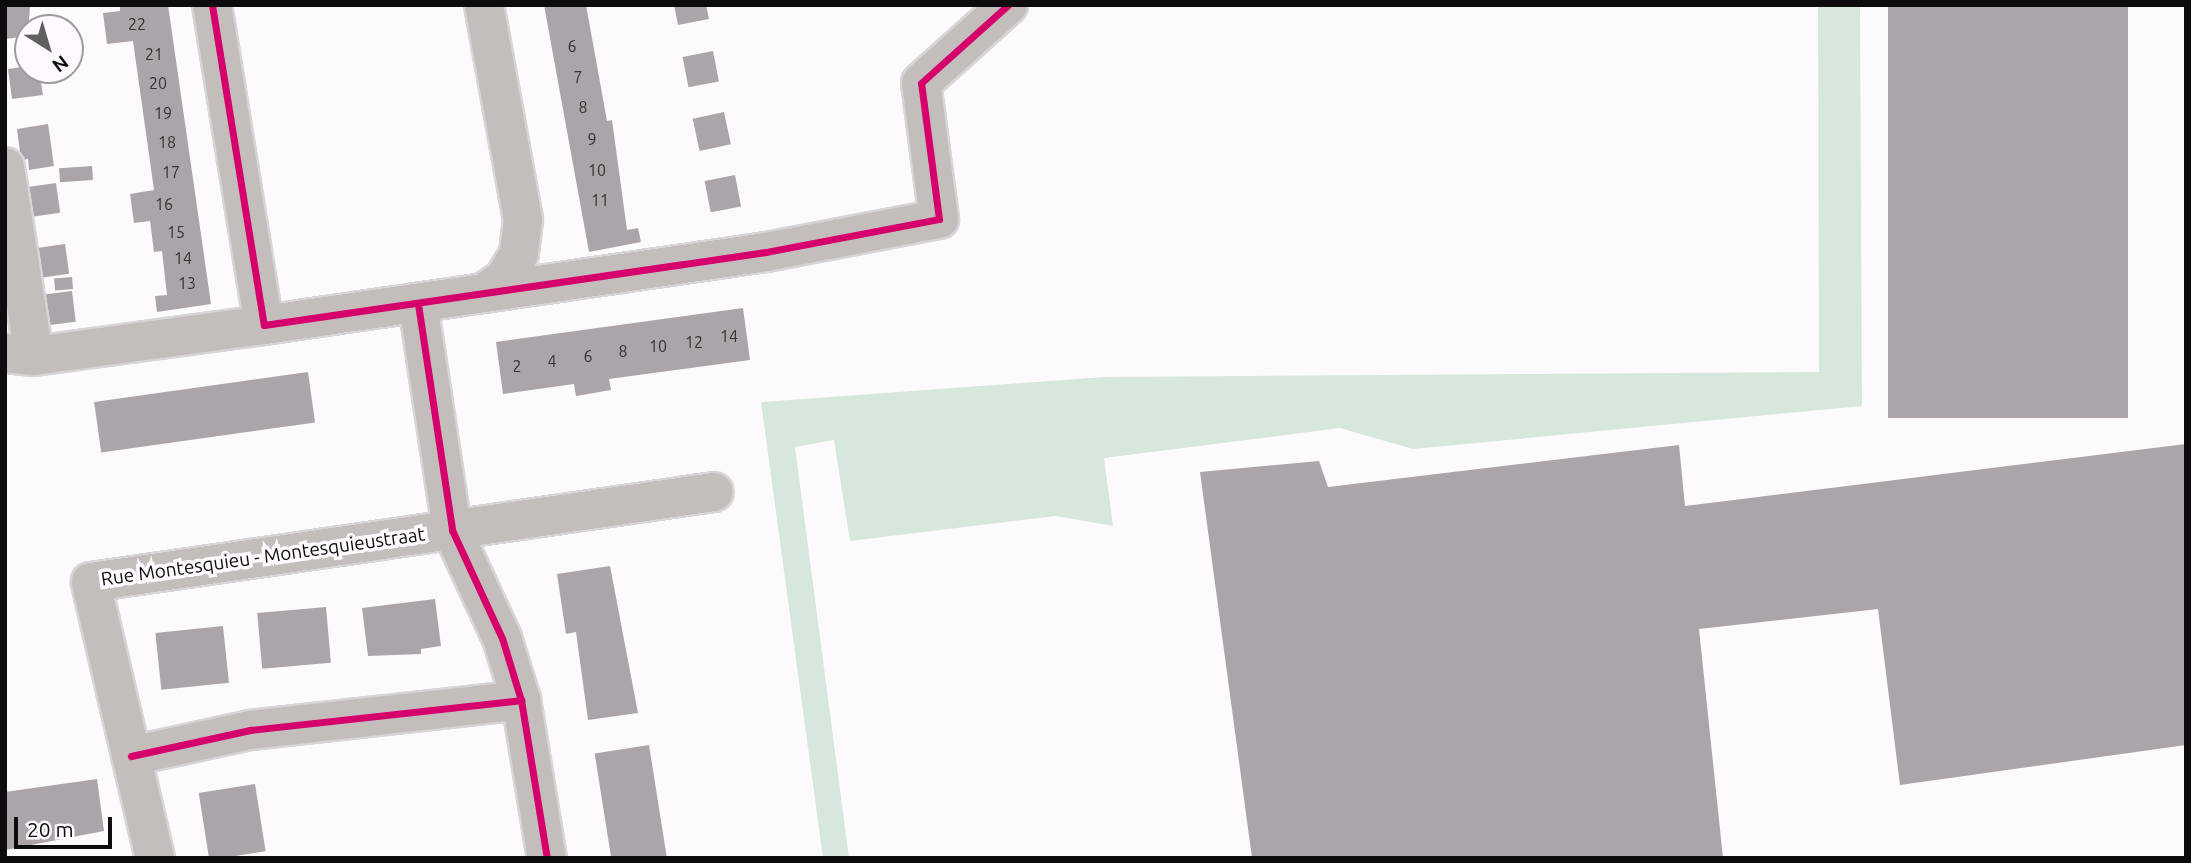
<!DOCTYPE html>
<html>
<head>
<meta charset="utf-8">
<style>
  body { margin:0 }
  #map { position:relative; width:2191px; height:863px; overflow:hidden; background:#fdfafe; font-family:Ubuntu,sans-serif }
  div>[style] { position:absolute }
  .green>* { inset:0; background:#d6e8dc }
  .building>* { inset:0; background:#aca4ab; transform-origin:0 0 }
  .roads { filter:drop-shadow(2px 0 #d7d5d7) drop-shadow(-2px 0 #d7d5d7) drop-shadow(0 2px #d7d5d7) drop-shadow(0 -2px #d7d5d7) }
  .minor>* { height:38px; margin:-19px; padding:0 19px; transform-origin:19px; border-radius:19px; background:#c3bebb }
  .cycleway>* { height:7px; margin:-3.5px; padding:0 3.5px; transform-origin:3.5px; border-radius:3.5px; background:#d6006c }
  span { translate:-50% -50%; white-space:nowrap; text-align:center; line-height:1.15; -webkit-text-stroke:7px #fef9ff; paint-order:stroke }
  .number-label { font-size:16px; color:#363135 }
  .number-label span { -webkit-text-stroke-width:0 }
  .street-label { font-size:19px; color:#0e0b0e }
  .frame { position:absolute; inset:0; border:7px solid #0e0b0e; pointer-events:none }
  .north { position:absolute; left:14px; top:14px; width:70px; height:70px; box-sizing:border-box; background:#fef9ff; border:2px solid #9e9a9f; border-radius:50%; rotate:143deg; font-size:19px; font-weight:700; line-height:28px; text-align:center; color:#0e0b0e }
  .north::after { content:''; display:block; margin:auto; width:24px; height:32px; background:#625f62; clip-path:polygon(50% 0,100% 100%,50% 72%,0 100%) }
  .scale { position:absolute; left:14px; top:817px; width:98px; height:32px; box-sizing:border-box; border:4px solid #0e0b0e; border-top:0; padding-left:9px; font-size:21px; line-height:24px; white-space:nowrap; color:#0e0b0e; -webkit-text-stroke:5px #fef9ff; paint-order:stroke }
</style>
</head>
<body>
<div id="map">
  <div class="green">
    <div style="clip-path:polygon(1818px 5px,1860px 5px,1862px 406px,1413px 449px,1340px 428px,1104px 458px,1113px 526px,1056px 516px,850px 541px,834px 440px,795px 447px,849px 858px,823px 858px,761px 402px,1104px 377px,1819px 372px)"></div>
  </div>
  <div class="building">
    <div style="clip-path:polygon(30px 5px,28px 36px,5px 39px,5px 6px)"></div>
    <div style="clip-path:polygon(120px 5px,168px 5px,211px 304px,157px 312px,155px 296px,167px 295px,162px 251px,154px 252px,150px 221px,134px 223px,130px 194px,154px 190px,133px 41px,107px 44px,103px 13px,120px 11px)"></div>
    <div style="clip-path:polygon(544px 5px,586px 5px,607px 121px,612px 120px,627px 230px,638px 228px,641px 242px,589px 252px)"></div>
    <div style="clip-path:polygon(674px 5px,706px 5px,709px 19px,678px 25px)"></div>
    <div style="left:1888px;top:5px;width:240px;height:413px"></div>
    <div style="left:713px;top:51px;width:31px;height:31px;rotate:79deg"></div>
    <div style="clip-path:polygon(28px 66px,39px 70px,43px 95px,12px 99px,8px 69px)"></div>
    <div style="left:724px;top:112px;width:33px;height:32px;rotate:78deg"></div>
    <div style="clip-path:polygon(48px 124px,54px 166px,29px 170px,28px 159px,21px 160px,17px 129px)"></div>
    <div style="left:92px;top:166px;width:14px;height:33px;rotate:86deg"></div>
    <div style="left:735px;top:175px;width:32px;height:31px;rotate:79deg"></div>
    <div style="left:56px;top:183px;width:30px;height:30px;rotate:82deg"></div>
    <div style="left:65px;top:244px;width:30px;height:30px;rotate:82deg"></div>
    <div style="left:72px;top:277px;width:12px;height:18px;rotate:85deg"></div>
    <div style="left:72px;top:291px;width:31px;height:32px;rotate:83deg"></div>
    <div style="clip-path:polygon(743px 308px,750px 360px,609px 379px,611px 390px,576px 396px,574px 384px,503px 394px,496px 342px)"></div>
    <div style="left:308px;top:372px;width:51px;height:216px;rotate:82deg"></div>
    <div style="clip-path:polygon(2186px 444px,2186px 745px,1900px 785px,1878px 609px,1699px 629px,1723px 858px,1252px 858px,1200px 472px,1319px 461px,1328px 487px,1679px 445px,1685px 506px)"></div>
    <div style="clip-path:polygon(610px 566px,638px 713px,588px 720px,576px 632px,566px 634px,557px 574px)"></div>
    <div style="clip-path:polygon(435px 599px,441px 646px,421px 649px,421px 654px,368px 656px,362px 608px)"></div>
    <div style="left:326px;top:607px;width:56px;height:69px;rotate:85deg"></div>
    <div style="left:223px;top:626px;width:57px;height:68px;rotate:84deg"></div>
    <div style="left:649px;top:745px;width:114px;height:55px;rotate:81deg"></div>
    <div style="clip-path:polygon(97px 779px,104px 831px,5px 850px,5px 792px)"></div>
    <div style="left:255px;top:784px;width:68px;height:57px;rotate:81deg"></div>
  </div>
  <div class="roads">
    <div class="minor">
      <div style="left:212px;top:5px;width:324px;rotate:80.8deg"></div>
      <div style="left:264px;top:325px;width:507px;rotate:-8.27deg"></div>
      <div style="left:766px;top:252px;width:176px;rotate:-10.8deg"></div>
      <div style="left:939px;top:219px;width:137px;rotate:-97.5deg"></div>
      <div style="left:921px;top:83px;width:117px;rotate:-41.9deg"></div>
      <div style="left:484px;top:5px;width:219px;rotate:79.7deg"></div>
      <div style="left:523px;top:220px;width:34px;rotate:97deg"></div>
      <div style="left:519px;top:254px;width:29px;rotate:121deg"></div>
      <div style="left:504px;top:279px;width:19px;rotate:145deg"></div>
      <div style="left:5px;top:167px;width:191px;rotate:81.3deg"></div>
      <div style="left:418px;top:304px;width:229px;rotate:81.4deg"></div>
      <div style="left:452px;top:530px;width:119px;rotate:65.2deg"></div>
      <div style="left:502px;top:638px;width:65px;rotate:73deg"></div>
      <div style="left:521px;top:700px;width:160px;rotate:80.7deg"></div>
      <div style="left:5px;top:353px;width:29px;rotate:6deg"></div>
      <div style="left:34px;top:356px;width:232px;rotate:-7.7deg"></div>
      <div style="left:131px;top:756px;width:122px;rotate:-12.3deg"></div>
      <div style="left:250px;top:730px;width:273px;rotate:-6.3deg"></div>
      <div style="left:155px;top:858px;width:283px;rotate:-103.1deg"></div>
      <div style="left:91px;top:582px;width:629px;rotate:-8.22deg"></div>
    </div>
  </div>
  <div class="cycleway">
    <div style="left:212px;top:5px;width:324px;rotate:80.8deg"></div>
    <div style="left:264px;top:325px;width:507px;rotate:-8.27deg"></div>
    <div style="left:766px;top:252px;width:176px;rotate:-10.8deg"></div>
    <div style="left:939px;top:219px;width:137px;rotate:-97.5deg"></div>
    <div style="left:921px;top:83px;width:117px;rotate:-41.9deg"></div>
    <div style="left:418px;top:304px;width:229px;rotate:81.4deg"></div>
    <div style="left:452px;top:530px;width:119px;rotate:65.2deg"></div>
    <div style="left:502px;top:638px;width:65px;rotate:73deg"></div>
    <div style="left:521px;top:700px;width:160px;rotate:80.7deg"></div>
    <div style="left:131px;top:756px;width:122px;rotate:-12.3deg"></div>
    <div style="left:250px;top:730px;width:273px;rotate:-6.3deg"></div>
  </div>
  <div class="number-label">
    <span style="left:137px;top:24px">22</span>
    <span style="left:572px;top:46px">6</span>
    <span style="left:154px;top:54px">21</span>
    <span style="left:578px;top:77px">7</span>
    <span style="left:158px;top:83px">20</span>
    <span style="left:583px;top:107px">8</span>
    <span style="left:163px;top:113px">19</span>
    <span style="left:592px;top:139px">9</span>
    <span style="left:167px;top:142px">18</span>
    <span style="left:597px;top:170px">10</span>
    <span style="left:171px;top:172px">17</span>
    <span style="left:600px;top:200px">11</span>
    <span style="left:164px;top:204px">16</span>
    <span style="left:176px;top:232px">15</span>
    <span style="left:183px;top:258px">14</span>
    <span style="left:187px;top:283px">13</span>
    <span style="left:729px;top:336px">14</span>
    <span style="left:694px;top:342px">12</span>
    <span style="left:658px;top:346px">10</span>
    <span style="left:623px;top:351px">8</span>
    <span style="left:588px;top:356px">6</span>
    <span style="left:552px;top:361px">4</span>
    <span style="left:517px;top:366px">2</span>
  </div>
  <div class="street-label">
    <span style="left:263px;top:557px;rotate:-8deg">Rue Montesquieu - Montesquieustraat</span>
  </div>
  <div class="frame"></div>
  <div class="north">N</div>
  <div class="scale">20 m</div>
</div>
</body>
</html>
